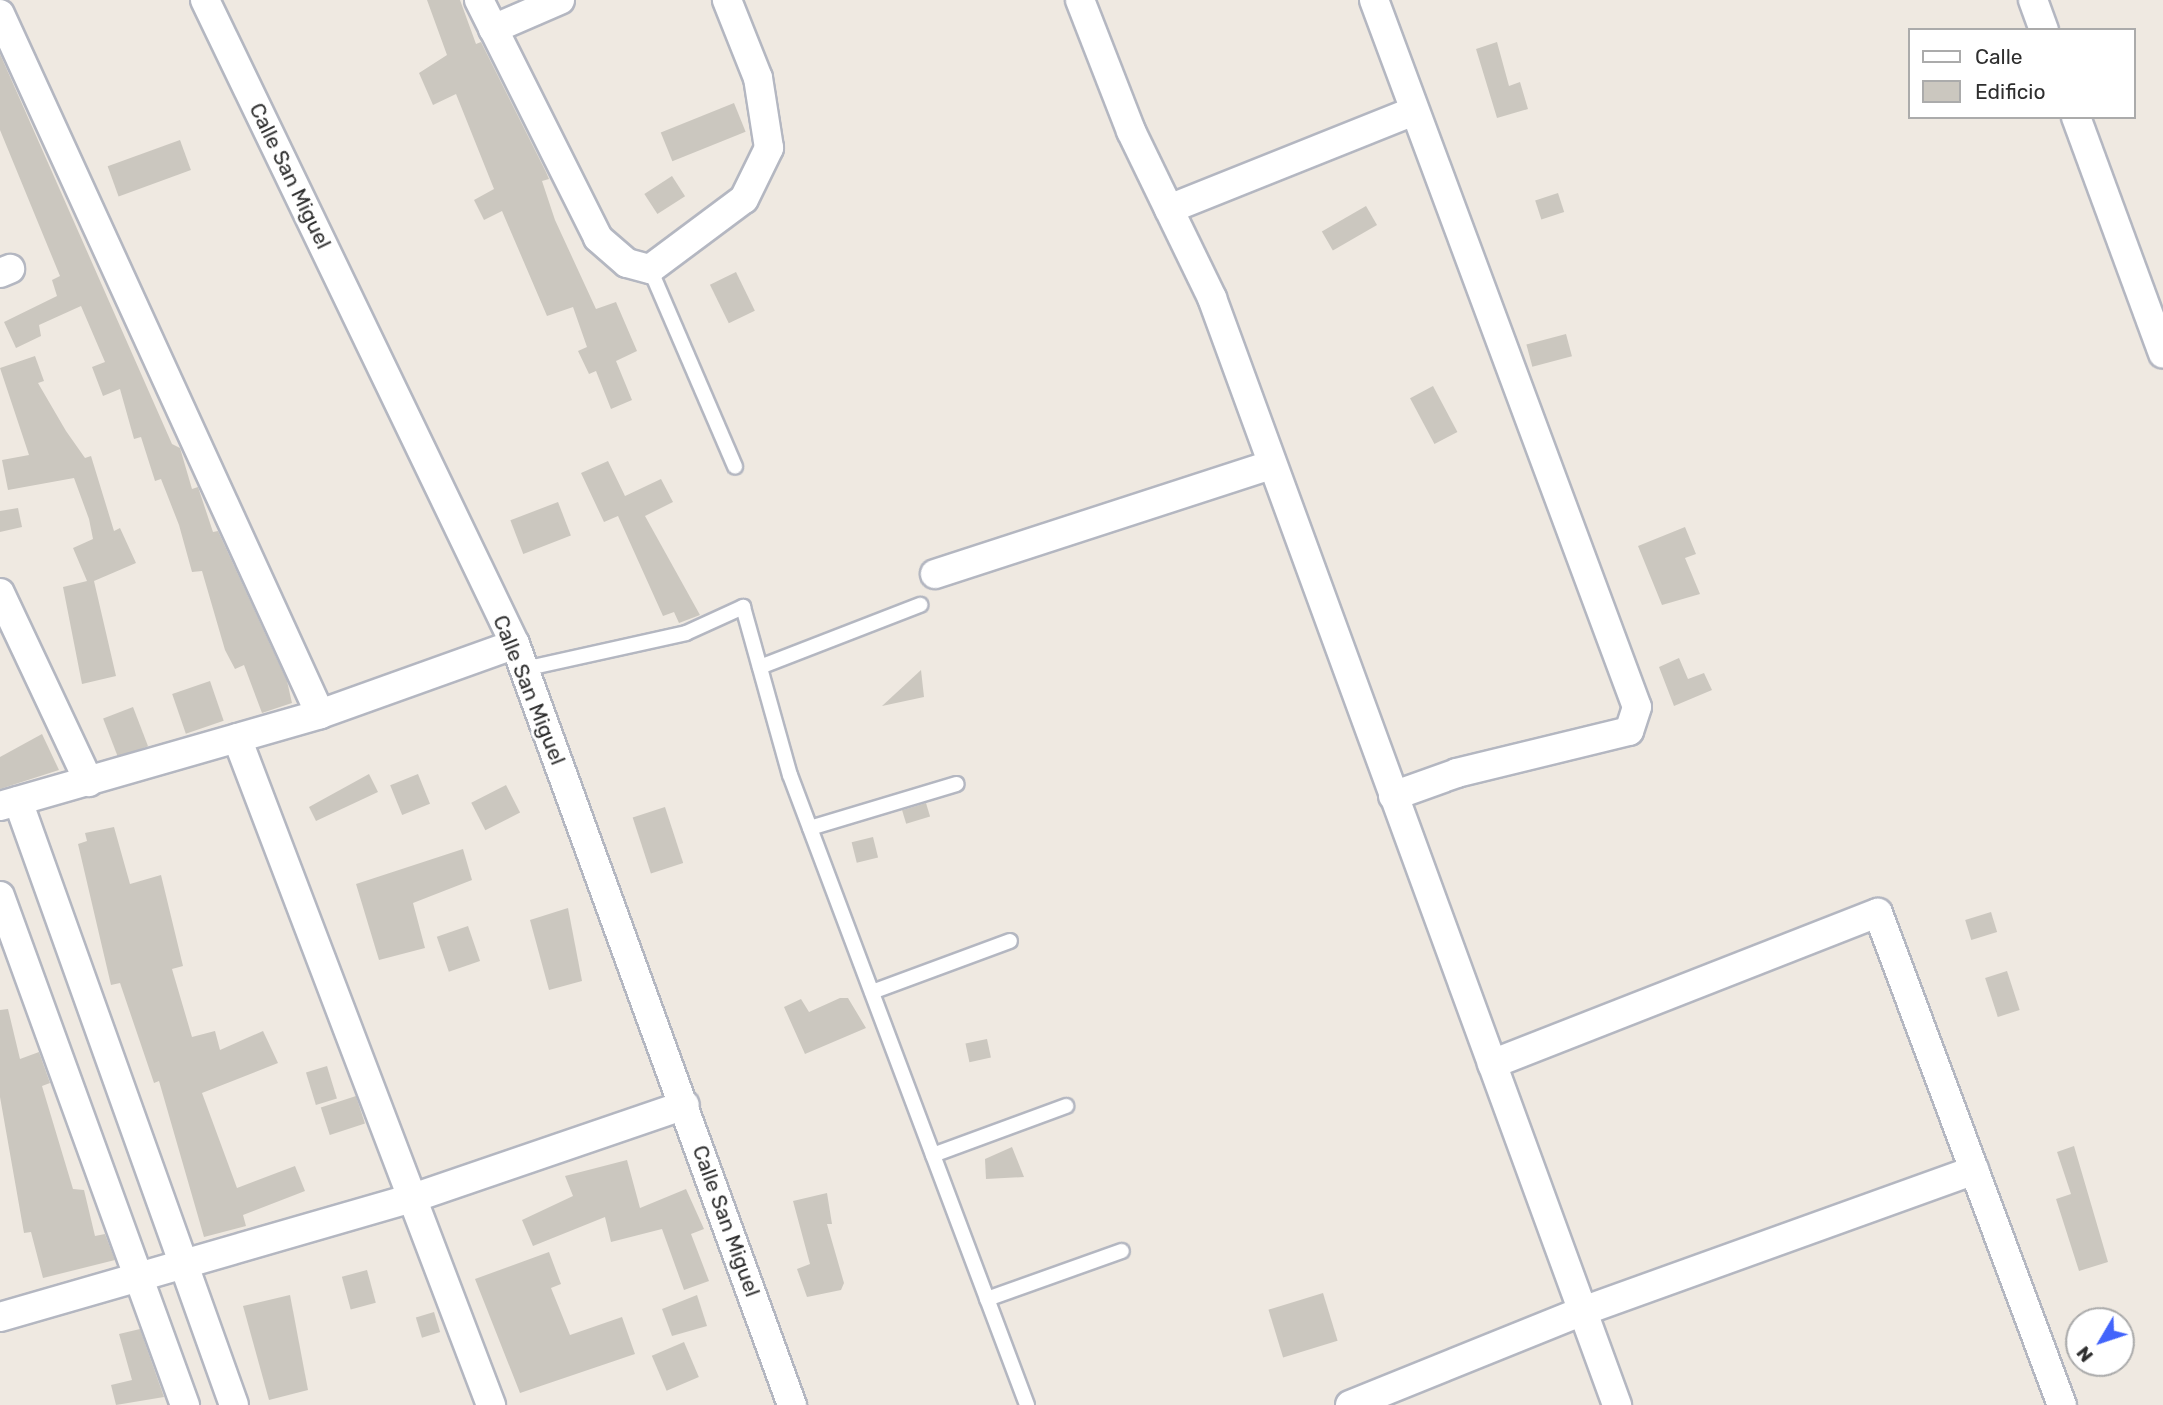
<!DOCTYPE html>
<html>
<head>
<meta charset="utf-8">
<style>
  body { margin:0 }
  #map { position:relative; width:2163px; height:1405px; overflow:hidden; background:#efe9e1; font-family:Rubik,sans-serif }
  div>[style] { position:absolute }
  .building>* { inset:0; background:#cbc7bf; transform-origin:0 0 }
  .roads { filter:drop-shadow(2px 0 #b4b7c1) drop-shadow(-2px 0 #b4b7c1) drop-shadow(0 2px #b4b7c1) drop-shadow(0 -2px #b4b7c1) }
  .lane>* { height:14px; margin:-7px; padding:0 7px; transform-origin:7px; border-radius:7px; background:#fff }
  .street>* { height:28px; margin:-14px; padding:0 14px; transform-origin:14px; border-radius:14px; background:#fff }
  span { translate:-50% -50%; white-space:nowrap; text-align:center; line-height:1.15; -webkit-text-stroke:6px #fff; paint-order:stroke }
  .street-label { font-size:21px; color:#2e2e2e }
  .legend { position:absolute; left:1908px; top:28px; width:228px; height:91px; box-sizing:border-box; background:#fff; border:2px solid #ababab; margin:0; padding:9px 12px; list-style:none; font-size:21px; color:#2e2e2e }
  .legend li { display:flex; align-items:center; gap:14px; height:35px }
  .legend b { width:35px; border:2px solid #ababab }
  .north { position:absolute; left:2065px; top:1307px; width:70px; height:70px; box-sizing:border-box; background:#fff; border:2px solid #ababab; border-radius:50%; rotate:231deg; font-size:19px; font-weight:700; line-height:28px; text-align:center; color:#2e2e2e }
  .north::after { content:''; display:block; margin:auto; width:24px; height:32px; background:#4264fb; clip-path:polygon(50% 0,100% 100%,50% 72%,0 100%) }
</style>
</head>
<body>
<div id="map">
  <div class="building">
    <div style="clip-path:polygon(427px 0,460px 0,476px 44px,481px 42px,546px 172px,549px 179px,542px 181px,555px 220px,596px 309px,616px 302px,637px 351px,616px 361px,632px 400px,611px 409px,596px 371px,589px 374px,578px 351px,587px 347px,573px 307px,547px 316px,502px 211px,484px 220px,474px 200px,494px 189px,456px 94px,433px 105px,419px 73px,447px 55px)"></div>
    <div style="clip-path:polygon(1497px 42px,1509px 86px,1520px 82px,1528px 109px,1497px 118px,1476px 49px)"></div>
    <div style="clip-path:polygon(0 54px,172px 444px,180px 448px,192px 489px,198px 487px,213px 532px,218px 531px,287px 681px,292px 703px,262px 713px,244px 665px,235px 669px,225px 650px,202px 571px,192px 572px,179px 525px,161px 479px,155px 481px,141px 437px,134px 439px,120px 389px,103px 396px,92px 367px,105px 362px,81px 306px,39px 325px,41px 336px,16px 348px,4px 322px,57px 296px,52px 280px,60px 276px,0 130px)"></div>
    <div style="left:734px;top:103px;width:31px;height:79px;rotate:68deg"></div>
    <div style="left:180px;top:140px;width:32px;height:77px;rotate:70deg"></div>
    <div style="left:672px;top:176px;width:24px;height:33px;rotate:57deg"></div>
    <div style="left:1558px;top:193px;width:20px;height:24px;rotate:72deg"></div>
    <div style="left:1366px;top:206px;width:22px;height:51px;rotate:60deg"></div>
    <div style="left:736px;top:272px;width:43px;height:29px;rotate:64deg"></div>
    <div style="left:1566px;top:334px;width:23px;height:41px;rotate:75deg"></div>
    <div style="clip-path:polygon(35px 356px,44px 381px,38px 383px,66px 431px,85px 458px,91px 456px,114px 531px,120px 528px,136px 563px,94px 581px,116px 676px,82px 684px,63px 587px,87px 581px,73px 548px,93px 539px,89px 519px,74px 478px,8px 490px,2px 460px,29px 455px,0 368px)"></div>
    <div style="left:1433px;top:386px;width:52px;height:26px;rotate:62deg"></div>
    <div style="clip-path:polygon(608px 461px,625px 496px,661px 479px,673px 502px,645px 516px,700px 615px,679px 623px,674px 612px,663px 616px,618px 516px,604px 522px,581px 473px)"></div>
    <div style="left:558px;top:502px;width:36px;height:51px;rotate:69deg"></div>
    <div style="clip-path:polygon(18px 508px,22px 527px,0 532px,0 511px)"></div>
    <div style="clip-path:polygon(1685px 527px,1696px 554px,1685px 558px,1700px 594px,1662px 605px,1638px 546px)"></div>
    <div style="clip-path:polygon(1679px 658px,1688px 679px,1704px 673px,1712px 690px,1674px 706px,1659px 667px)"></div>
    <div style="clip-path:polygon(921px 670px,924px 697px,882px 706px)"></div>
    <div style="left:210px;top:681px;width:42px;height:40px;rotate:71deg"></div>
    <div style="left:133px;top:707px;width:42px;height:32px;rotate:69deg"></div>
    <div style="clip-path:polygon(42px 734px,59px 770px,0 789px,0 757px)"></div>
    <div style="clip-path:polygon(369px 774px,378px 792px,316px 821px,309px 807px)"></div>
    <div style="left:418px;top:774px;width:32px;height:30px;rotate:68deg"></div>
    <div style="left:506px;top:785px;width:31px;height:39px;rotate:63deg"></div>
    <div style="left:926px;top:803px;width:14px;height:25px;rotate:73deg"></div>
    <div style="left:665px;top:807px;width:59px;height:34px;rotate:72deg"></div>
    <div style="clip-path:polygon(114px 827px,130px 884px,161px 875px,183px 966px,172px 969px,192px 1037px,215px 1031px,220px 1050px,263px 1031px,278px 1063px,202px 1093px,237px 1188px,295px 1166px,305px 1191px,243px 1215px,246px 1226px,204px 1237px,159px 1081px,154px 1083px,120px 983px,111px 985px,78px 844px,87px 841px,85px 833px)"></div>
    <div style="left:873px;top:837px;width:21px;height:22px;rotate:76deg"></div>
    <div style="clip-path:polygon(463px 849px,472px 880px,413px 903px,425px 948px,379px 960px,356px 884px)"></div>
    <div style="clip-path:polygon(568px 908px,582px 981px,549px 990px,530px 920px)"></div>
    <div style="left:1991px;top:912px;width:21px;height:27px;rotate:73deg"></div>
    <div style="left:468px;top:926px;width:37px;height:33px;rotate:71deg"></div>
    <div style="left:2007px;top:971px;width:41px;height:23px;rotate:72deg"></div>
    <div style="clip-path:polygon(840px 998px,848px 998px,866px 1028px,805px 1054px,784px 1007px,801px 999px,809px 1012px)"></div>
    <div style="clip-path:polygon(8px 1009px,20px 1059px,39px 1052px,50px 1083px,42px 1086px,73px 1189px,84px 1190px,95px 1236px,105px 1234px,115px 1260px,43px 1278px,31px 1232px,24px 1233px,0 1097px,0 1010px)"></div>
    <div style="left:987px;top:1039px;width:19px;height:22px;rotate:78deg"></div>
    <div style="left:327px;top:1066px;width:34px;height:22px;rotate:73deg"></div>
    <div style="left:356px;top:1096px;width:29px;height:37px;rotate:72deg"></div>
    <div style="clip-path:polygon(2074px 1146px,2108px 1262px,2079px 1271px,2056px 1199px,2071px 1194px,2057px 1152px)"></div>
    <div style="clip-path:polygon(1012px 1147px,1024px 1177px,986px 1179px,985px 1159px)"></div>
    <div style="clip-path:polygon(627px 1160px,640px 1208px,686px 1189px,704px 1229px,691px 1234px,709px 1281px,684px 1290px,662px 1229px,611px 1242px,605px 1217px,533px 1246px,522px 1220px,573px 1196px,565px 1176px)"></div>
    <div style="clip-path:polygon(827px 1193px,832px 1224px,827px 1224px,844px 1283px,841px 1290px,807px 1297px,797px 1269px,810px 1264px,793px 1201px)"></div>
    <div style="clip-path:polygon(549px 1252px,561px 1284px,551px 1288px,570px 1335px,622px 1317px,635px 1354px,520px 1393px,475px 1279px)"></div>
    <div style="left:367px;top:1270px;width:34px;height:26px;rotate:75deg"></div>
    <div style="left:1323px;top:1293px;width:50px;height:57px;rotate:73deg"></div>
    <div style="clip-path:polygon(290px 1295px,308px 1390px,269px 1400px,243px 1306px)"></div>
    <div style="clip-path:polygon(697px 1295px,707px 1326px,672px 1336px,662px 1309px)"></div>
    <div style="left:434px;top:1312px;width:21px;height:19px;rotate:73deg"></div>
    <div style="clip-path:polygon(140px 1329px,164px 1397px,116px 1405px,111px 1385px,132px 1380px,119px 1334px)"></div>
    <div style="left:684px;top:1342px;width:38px;height:35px;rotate:67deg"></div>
  </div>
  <div class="roads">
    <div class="lane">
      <div style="left:650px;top:269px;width:215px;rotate:66.7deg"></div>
      <div style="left:760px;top:667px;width:172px;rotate:-21.2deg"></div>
      <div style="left:524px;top:669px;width:166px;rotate:-12.5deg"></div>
      <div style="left:686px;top:633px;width:63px;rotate:-24.5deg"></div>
      <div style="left:743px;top:607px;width:174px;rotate:74.4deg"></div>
      <div style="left:790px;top:775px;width:673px;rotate:69.38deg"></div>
      <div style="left:810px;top:828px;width:153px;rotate:-16.7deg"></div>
      <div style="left:872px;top:992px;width:147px;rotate:-20.3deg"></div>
      <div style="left:933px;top:1155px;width:142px;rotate:-20.2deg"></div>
      <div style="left:987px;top:1299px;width:143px;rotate:-19.6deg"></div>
    </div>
    <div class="street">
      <div style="left:205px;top:0;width:715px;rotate:64.3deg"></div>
      <div style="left:515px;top:644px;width:810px;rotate:70deg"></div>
      <div style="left:479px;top:0;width:266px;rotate:63.4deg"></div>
      <div style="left:598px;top:238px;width:38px;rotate:41deg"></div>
      <div style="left:627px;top:263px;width:24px;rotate:15deg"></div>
      <div style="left:650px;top:269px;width:117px;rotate:-36.7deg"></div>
      <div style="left:744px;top:199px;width:57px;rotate:-63.9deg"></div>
      <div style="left:769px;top:148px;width:71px;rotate:-98.9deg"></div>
      <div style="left:758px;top:78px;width:84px;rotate:-111.7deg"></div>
      <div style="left:1080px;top:0;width:141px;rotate:68.7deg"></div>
      <div style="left:1131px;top:131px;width:186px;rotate:64.1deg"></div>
      <div style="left:1212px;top:298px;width:1179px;rotate:69.9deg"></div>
      <div style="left:1374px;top:0;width:754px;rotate:69.6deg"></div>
      <div style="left:1637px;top:707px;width:25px;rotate:108deg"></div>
      <div style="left:1629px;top:731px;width:177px;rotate:166.3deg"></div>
      <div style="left:1457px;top:773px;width:68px;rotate:160.2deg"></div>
      <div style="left:2033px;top:0;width:32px;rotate:70deg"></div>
      <div style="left:0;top:14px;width:770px;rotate:65.43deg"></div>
      <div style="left:493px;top:29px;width:73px;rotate:-23.4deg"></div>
      <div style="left:2076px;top:117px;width:252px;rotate:69.8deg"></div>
      <div style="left:1169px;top:209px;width:264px;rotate:-21.8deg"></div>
      <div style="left:0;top:273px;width:11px;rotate:-22deg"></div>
      <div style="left:935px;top:574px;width:353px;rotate:-18deg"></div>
      <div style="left:0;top:593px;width:209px;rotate:64.8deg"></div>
      <div style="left:237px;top:738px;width:714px;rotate:69.15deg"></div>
      <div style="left:18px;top:801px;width:641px;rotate:70.32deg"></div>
      <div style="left:0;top:806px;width:333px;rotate:-16deg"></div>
      <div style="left:320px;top:714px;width:207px;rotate:-19.7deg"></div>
      <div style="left:0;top:896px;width:542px;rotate:70.03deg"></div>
      <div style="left:1492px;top:1064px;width:414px;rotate:-21.4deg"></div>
      <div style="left:1878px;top:913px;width:525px;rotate:69.5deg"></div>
      <div style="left:0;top:1317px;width:433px;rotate:-16.1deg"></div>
      <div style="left:416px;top:1197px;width:284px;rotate:-18.9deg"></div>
      <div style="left:1350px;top:1405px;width:251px;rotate:-22deg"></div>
      <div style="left:1583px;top:1311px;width:416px;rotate:-19.8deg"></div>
    </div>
  </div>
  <div class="street-label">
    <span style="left:290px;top:176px;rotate:64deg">Calle San Miguel</span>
    <span style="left:529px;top:690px;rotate:68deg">Calle San Miguel</span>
    <span style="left:726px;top:1221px;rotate:70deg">Calle San Miguel</span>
  </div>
  <ul class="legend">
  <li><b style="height:9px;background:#fff"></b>Calle</li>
  <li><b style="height:19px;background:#cbc7bf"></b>Edificio</li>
  </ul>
  <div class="north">N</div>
</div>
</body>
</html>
